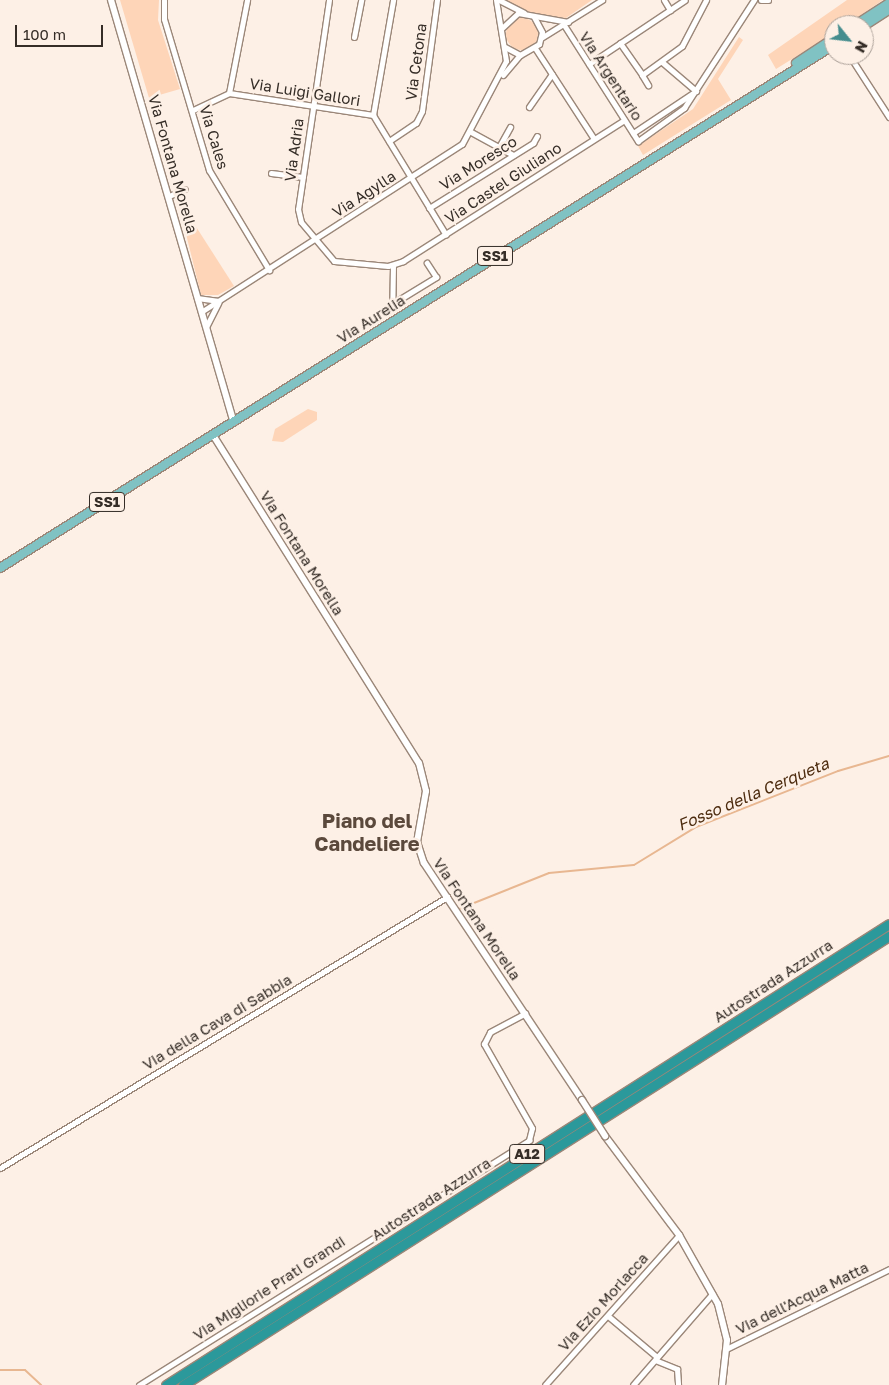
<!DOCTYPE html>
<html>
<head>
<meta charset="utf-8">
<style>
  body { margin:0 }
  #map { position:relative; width:889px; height:1385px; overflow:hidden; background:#fdf0e6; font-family:"Golos Text",sans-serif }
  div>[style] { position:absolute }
  .green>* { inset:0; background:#fed5b8 }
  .round { border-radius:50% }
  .stream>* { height:2px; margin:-1px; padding:0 1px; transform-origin:1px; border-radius:1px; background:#e8b791 }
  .roads { filter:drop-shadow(1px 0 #9b8779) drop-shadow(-1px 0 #9b8779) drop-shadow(0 1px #9b8779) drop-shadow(0 -1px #9b8779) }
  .minor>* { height:5px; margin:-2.5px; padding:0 2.5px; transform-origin:2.5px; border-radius:2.5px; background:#fff }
  .tertiary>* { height:6px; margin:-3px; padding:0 3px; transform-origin:3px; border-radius:3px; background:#fff }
  .primary>* { height:8px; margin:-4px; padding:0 4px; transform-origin:4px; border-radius:4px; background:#80c2c3 }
  .motorway>* { height:9px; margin:-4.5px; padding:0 4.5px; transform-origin:4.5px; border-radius:4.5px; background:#2b999b }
  .bridges { filter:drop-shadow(1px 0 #9b8779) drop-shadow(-1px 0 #9b8779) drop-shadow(0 1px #9b8779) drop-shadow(0 -1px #9b8779) }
  .tertiary-bridge>* { height:6px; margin:-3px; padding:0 3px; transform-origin:3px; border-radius:3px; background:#fff }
  span { translate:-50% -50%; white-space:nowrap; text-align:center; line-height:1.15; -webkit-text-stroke:5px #fdf0e6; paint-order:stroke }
  .shield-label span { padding:1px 4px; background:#fdf0e6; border:1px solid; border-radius:4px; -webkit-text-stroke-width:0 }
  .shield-label { font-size:14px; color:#352d27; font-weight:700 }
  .street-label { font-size:15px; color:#352d27 }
  .water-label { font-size:16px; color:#4d2c0f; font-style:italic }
  .district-label { font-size:20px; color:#5b493c; font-weight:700 }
  .north { position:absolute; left:824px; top:15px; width:50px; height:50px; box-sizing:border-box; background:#fdf0e6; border:1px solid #ada29a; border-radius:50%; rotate:119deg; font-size:14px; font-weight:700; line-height:20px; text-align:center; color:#352d27 }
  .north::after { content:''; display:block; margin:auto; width:18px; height:22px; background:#458d8e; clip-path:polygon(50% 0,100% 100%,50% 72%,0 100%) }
  .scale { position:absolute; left:15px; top:25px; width:88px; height:22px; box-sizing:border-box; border:2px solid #352d27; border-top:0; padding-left:6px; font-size:15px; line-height:18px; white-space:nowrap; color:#352d27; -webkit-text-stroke:4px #fdf0e6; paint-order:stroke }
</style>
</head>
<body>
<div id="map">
  <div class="green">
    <div style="clip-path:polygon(120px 0,159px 0,158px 20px,180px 89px,149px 98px)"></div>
    <div style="clip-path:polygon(504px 0,592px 0,566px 18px,536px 15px)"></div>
    <div style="clip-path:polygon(847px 0,883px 0,846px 25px,834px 25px,834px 33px,776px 69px,768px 55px)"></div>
    <div class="round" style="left:506px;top:18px;width:32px;height:32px"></div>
    <div style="clip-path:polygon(739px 37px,743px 40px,718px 79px,731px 100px,643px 155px,638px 146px,693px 109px)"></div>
    <div style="clip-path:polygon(177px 197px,234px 286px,218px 295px,201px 295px)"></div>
    <div style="clip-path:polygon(308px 409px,317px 412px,317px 420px,283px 442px,272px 441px,275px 429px)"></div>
  </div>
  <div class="stream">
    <div style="left:459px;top:909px;width:97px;rotate:-21.8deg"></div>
    <div style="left:549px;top:873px;width:85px;rotate:-5.4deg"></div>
    <div style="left:634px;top:865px;width:73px;rotate:-31.5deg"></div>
    <div style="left:696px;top:827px;width:153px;rotate:-21.5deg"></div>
    <div style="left:838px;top:771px;width:53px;rotate:-16.4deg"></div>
    <div style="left:0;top:1370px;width:25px"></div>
    <div style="left:25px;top:1370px;width:22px;rotate:43deg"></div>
  </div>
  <div class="roads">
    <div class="minor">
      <div style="left:164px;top:0;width:19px;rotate:90deg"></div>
      <div style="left:164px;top:19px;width:158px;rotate:73.4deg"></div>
      <div style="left:209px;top:170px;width:117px;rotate:59deg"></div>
      <div style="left:329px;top:0;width:211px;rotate:98.4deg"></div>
      <div style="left:298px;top:209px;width:13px;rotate:77deg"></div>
      <div style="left:301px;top:222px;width:51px;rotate:49.8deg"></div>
      <div style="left:334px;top:261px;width:54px;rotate:5.3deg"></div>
      <div style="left:388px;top:266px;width:16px;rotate:-18deg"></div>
      <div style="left:403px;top:261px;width:262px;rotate:-32.5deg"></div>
      <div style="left:499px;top:0;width:28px;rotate:27deg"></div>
      <div style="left:664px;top:0;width:12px;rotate:59deg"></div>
      <div style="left:761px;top:0;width:7px"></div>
      <div style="left:564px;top:25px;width:138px;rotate:57.5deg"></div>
      <div style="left:638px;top:141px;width:57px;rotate:-35.7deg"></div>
      <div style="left:684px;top:108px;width:129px;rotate:-57.1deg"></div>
      <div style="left:502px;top:28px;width:22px;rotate:-43deg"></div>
      <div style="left:518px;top:13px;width:51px;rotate:10.2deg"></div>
      <div style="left:354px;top:37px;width:38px;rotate:-79deg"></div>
      <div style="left:541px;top:38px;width:72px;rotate:-31.9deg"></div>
      <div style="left:620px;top:43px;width:39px;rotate:55deg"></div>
      <div style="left:642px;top:75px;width:49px;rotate:-35.9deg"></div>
      <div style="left:682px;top:46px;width:52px;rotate:-62.4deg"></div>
      <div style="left:505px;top:47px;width:17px;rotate:28deg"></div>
      <div style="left:520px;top:55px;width:22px;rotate:-30deg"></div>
      <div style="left:539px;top:44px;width:12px;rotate:-76deg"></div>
      <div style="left:542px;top:32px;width:17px;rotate:-118deg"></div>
      <div style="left:535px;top:48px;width:108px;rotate:57deg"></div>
      <div style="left:849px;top:55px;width:74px;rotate:57.2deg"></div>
      <div style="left:662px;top:62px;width:45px;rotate:40.5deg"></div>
      <div style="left:589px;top:64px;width:115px;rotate:-33.7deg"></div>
      <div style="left:503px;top:75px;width:26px;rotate:-50deg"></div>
      <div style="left:642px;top:75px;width:12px;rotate:59deg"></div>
      <div style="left:229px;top:93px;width:95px;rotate:-79deg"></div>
      <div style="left:529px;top:107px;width:40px;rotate:-55.1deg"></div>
      <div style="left:193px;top:110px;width:40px;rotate:-25deg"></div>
      <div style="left:229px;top:93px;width:146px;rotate:8.7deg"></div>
      <div style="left:373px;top:115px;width:140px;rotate:58.7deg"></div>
      <div style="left:373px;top:115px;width:117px;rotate:-80.1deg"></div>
      <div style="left:471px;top:132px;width:48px;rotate:28.7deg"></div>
      <div style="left:633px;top:133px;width:72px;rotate:-33.7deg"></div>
      <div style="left:389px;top:141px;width:32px;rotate:-34deg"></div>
      <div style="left:416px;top:123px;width:13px;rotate:-63deg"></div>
      <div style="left:422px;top:111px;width:112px;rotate:-82.3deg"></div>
      <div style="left:499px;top:147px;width:23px;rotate:-61deg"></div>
      <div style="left:271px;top:173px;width:32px;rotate:7deg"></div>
      <div style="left:169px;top:196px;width:17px;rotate:-24deg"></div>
      <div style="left:429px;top:208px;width:123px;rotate:-32deg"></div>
      <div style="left:533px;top:143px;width:8px;rotate:-60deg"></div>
      <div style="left:393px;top:265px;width:39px;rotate:91deg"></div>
      <div style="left:392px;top:304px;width:52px;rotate:-31.5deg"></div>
      <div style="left:436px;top:277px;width:17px;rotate:-123deg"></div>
      <div style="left:197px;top:298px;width:22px;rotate:8deg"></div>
      <div style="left:201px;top:312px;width:310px;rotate:-32.8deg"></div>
      <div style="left:462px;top:144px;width:94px;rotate:-62.1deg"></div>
      <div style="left:506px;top:61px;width:62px;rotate:-99.3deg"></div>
      <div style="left:206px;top:327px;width:27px;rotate:-63deg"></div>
      <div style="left:0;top:1168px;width:523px;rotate:-31.23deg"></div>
      <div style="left:608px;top:1316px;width:64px;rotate:39.9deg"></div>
      <div style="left:726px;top:1349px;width:182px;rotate:-26.1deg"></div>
      <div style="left:655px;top:1360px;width:24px;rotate:22deg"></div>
      <div style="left:677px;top:1369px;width:16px;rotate:86deg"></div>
      <div style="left:139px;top:1385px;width:461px;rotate:-32.1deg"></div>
      <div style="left:529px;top:1140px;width:12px;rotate:-76deg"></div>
      <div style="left:532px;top:1128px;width:97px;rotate:-119.7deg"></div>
      <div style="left:484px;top:1044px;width:13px;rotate:-63deg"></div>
      <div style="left:490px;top:1032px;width:40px;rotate:-28deg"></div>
      <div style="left:545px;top:1385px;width:201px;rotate:-48.2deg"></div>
      <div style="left:633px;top:1385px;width:121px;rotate:-49deg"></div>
    </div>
    <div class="tertiary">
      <div style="left:111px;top:0;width:440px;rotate:73.8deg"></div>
      <div style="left:213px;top:435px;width:387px;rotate:57.9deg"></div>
      <div style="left:419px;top:763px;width:29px;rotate:76deg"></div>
      <div style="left:426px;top:791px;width:52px;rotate:100deg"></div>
      <div style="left:417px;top:842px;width:22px;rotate:72deg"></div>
      <div style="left:424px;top:863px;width:285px;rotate:56.3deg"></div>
      <div style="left:605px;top:1136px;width:124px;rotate:53.2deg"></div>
      <div style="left:679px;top:1235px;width:79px;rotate:60.5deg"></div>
      <div style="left:718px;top:1304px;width:37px;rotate:76deg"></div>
      <div style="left:727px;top:1340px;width:45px;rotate:96.3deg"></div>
    </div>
    <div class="primary">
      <div style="left:855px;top:25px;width:40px;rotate:-32.9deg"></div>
      <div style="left:864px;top:26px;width:30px;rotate:-33deg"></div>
      <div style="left:796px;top:63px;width:45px;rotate:-33.3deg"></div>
      <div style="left:0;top:568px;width:984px;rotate:-32.09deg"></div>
    </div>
    <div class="motorway">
      <div style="left:166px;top:1385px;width:857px;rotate:-32.52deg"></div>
      <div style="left:183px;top:1385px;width:837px;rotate:-32.46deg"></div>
    </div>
  </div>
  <div class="bridges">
    <div class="tertiary-bridge">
      <div style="left:582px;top:1100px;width:43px;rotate:57.4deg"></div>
    </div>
  </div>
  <div class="shield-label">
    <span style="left:495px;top:256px">SS1</span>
    <span style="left:107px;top:502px">SS1</span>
    <span style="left:527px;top:1154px">A12</span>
  </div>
  <div class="street-label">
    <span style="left:416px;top:62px;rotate:-82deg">Via Cetona</span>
    <span style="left:611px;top:76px;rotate:57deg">Via Argentario</span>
    <span style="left:305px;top:92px;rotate:9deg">Via Luigi Gallori</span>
    <span style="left:214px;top:137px;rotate:73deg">Via Cales</span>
    <span style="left:294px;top:150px;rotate:-82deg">Via Adria</span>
    <span style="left:478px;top:163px;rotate:-32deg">Via Moresco</span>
    <span style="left:173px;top:164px;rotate:74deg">Via Fontana Morella</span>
    <span style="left:503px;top:183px;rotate:-33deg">Via Castel Giuliano</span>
    <span style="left:364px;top:194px;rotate:-33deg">Via Agylla</span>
    <span style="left:371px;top:319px;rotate:-32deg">Via Aurelia</span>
    <span style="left:302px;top:553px;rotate:58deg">Via Fontana Morella</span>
    <span style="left:477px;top:919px;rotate:56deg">Via Fontana Morella</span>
    <span style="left:773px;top:981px;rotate:-33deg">Autostrada Azzurra</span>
    <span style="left:217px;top:1022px;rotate:-31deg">Via della Cava di Sabbia</span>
    <span style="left:431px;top:1199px;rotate:-33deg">Autostrada Azzurra</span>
    <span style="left:269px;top:1288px;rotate:-33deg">Via Migliorie Prati Grandi</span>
    <span style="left:802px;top:1298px;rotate:-26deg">Via dell'Acqua Matta</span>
    <span style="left:603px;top:1302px;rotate:-48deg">Via Ezio Morlacca</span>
  </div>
  <div class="water-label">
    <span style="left:753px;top:794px;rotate:-23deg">Fosso della Cerqueta</span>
  </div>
  <div class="district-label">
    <span style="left:367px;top:832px">Piano del<br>Candeliere</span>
  </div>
  <div class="north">N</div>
  <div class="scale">100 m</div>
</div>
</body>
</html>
